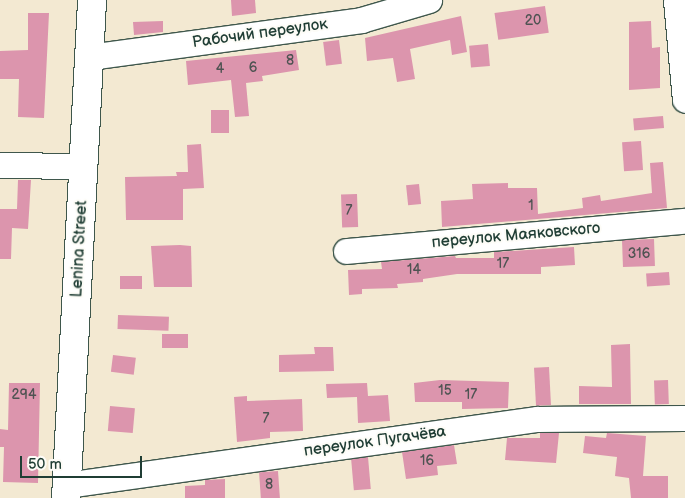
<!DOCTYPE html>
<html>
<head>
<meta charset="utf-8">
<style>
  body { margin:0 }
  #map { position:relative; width:685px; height:498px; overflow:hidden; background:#f3e9d2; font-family:"Balsamiq Sans",sans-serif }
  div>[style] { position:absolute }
  .building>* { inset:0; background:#dc95ad; transform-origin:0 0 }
  .roads { filter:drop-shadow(1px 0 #3f574c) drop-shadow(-1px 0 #3f574c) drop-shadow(0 1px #3f574c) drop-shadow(0 -1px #3f574c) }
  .minor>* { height:25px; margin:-12.5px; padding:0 12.5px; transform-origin:12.5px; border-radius:12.5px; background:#fff }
  .major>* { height:28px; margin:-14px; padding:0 14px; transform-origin:14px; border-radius:14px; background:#fff }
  span { translate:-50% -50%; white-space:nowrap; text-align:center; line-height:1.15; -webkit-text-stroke:4px #fdfcf7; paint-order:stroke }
  .number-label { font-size:14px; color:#4e5352 }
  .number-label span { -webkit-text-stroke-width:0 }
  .street-label { font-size:16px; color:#1f3d34 }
  .scale { position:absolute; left:20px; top:456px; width:122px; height:22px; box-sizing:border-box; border:2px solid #1f3d34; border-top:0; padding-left:6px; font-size:15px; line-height:18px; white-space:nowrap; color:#1f3d34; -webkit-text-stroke:4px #fdfcf7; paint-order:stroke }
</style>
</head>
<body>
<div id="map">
  <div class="building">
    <div style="clip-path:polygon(231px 0,255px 0,256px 13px,232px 16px)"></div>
    <div style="left:545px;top:6px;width:27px;height:51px;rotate:82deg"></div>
    <div style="clip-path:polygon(28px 13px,49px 13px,44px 118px,18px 117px,19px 79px,0 79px,0 51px,28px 50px)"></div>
    <div style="clip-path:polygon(461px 16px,467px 52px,452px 55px,450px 40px,410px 49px,415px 79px,397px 82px,393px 58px,367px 61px,365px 38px)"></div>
    <div style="clip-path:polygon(163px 21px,163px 32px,134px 35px,133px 22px)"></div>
    <div style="clip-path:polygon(651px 21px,652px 48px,660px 47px,660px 88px,629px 90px,629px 22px)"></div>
    <div style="left:339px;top:40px;width:24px;height:16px;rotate:83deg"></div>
    <div style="left:488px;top:44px;width:22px;height:19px;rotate:85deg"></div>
    <div style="clip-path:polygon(296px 50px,299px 70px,262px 76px,263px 81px,246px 83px,249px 116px,235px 117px,231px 80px,188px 85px,186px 61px)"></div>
    <div style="left:211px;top:110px;width:18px;height:23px"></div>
    <div style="left:663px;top:116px;width:12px;height:30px;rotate:85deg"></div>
    <div style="left:641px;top:141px;width:29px;height:19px;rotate:86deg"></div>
    <div style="clip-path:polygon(201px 144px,204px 188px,183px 189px,183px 220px,126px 220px,125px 177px,177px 176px,176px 172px,188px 172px,187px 145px)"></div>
    <div style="clip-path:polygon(663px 162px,667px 208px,442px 227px,441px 201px,473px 199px,472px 184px,508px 183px,508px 188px,537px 188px,538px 214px,583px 208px,582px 198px,600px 195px,601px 201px,652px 193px,650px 163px)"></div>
    <div style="clip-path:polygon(18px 180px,31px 180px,28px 229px,12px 228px,11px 259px,0 259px,0 209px,17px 209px)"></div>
    <div style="left:419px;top:184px;width:20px;height:13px;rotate:84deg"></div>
    <div style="left:357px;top:194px;width:33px;height:16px;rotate:88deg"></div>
    <div style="left:654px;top:239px;width:27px;height:32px;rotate:88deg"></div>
    <div style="clip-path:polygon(180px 245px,191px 246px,192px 287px,154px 287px,151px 246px)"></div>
    <div style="clip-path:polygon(574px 247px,575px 265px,541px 267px,541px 274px,457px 274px,423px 279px,423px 282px,397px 284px,398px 288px,362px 289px,362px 294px,349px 295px,348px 270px,382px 269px,381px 262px,455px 256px,456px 258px,494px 258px,494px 252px)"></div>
    <div style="left:669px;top:272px;width:13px;height:23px;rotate:86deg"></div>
    <div style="left:142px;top:276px;width:13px;height:22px;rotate:90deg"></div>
    <div style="left:118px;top:315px;width:51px;height:14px;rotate:2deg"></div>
    <div style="left:162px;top:334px;width:26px;height:14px"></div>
    <div style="clip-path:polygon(630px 344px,631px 404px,579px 404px,579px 386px,612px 387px,611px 345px)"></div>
    <div style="clip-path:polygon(314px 347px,333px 347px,334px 371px,279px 372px,279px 355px,315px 354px)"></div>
    <div style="left:113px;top:355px;width:23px;height:17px;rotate:7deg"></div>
    <div style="left:549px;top:367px;width:38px;height:15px;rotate:87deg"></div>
    <div style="clip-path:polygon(440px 380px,509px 382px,508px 408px,462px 409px,462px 402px,415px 402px,414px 383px)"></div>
    <div style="left:668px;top:380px;width:24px;height:14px;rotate:88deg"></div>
    <div style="clip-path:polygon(9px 383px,40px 383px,38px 483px,3px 482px,4px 447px,0 447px,0 429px,8px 430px)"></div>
    <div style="clip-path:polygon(367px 383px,368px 396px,388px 395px,390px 421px,358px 423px,357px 397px,327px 398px,326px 384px)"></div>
    <div style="clip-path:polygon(247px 396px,247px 401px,302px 399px,303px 431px,270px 432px,270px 438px,237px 442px,234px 397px)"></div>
    <div style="left:110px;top:406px;width:25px;height:25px;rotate:5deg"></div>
    <div style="clip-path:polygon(540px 433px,559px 433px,556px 463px,505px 460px,507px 438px,540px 438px)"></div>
    <div style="clip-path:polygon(607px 433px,646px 436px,643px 476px,668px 476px,668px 498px,631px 498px,629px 478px,615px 476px,617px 457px,583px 453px,585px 436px,606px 438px)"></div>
    <div style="clip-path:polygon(454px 445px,457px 464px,437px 466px,438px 475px,406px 479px,402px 452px)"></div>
    <div style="left:368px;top:457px;width:32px;height:17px;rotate:85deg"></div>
    <div style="left:278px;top:471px;width:27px;height:19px;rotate:86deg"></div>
    <div style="clip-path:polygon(225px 479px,225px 498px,185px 498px,185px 486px,205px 485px,205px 480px)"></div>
  </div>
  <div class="roads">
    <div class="minor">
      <div style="left:676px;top:0;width:100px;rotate:84.9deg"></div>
      <div style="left:89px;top:57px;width:275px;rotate:-7.7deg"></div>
      <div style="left:361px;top:20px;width:71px;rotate:-16.4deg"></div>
      <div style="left:0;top:165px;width:84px;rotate:0.7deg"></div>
      <div style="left:346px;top:251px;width:340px;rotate:-5.1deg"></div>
      <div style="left:66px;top:485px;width:476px;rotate:-8deg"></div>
      <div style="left:537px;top:419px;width:148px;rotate:-0.4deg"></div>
    </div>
    <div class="major">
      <div style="left:66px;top:498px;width:499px;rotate:-87deg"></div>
    </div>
  </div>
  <div class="number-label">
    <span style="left:533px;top:21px">20</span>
    <span style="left:290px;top:61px">8</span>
    <span style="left:253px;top:68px">6</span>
    <span style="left:220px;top:69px">4</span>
    <span style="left:531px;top:206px">1</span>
    <span style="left:349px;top:211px">7</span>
    <span style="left:639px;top:254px">316</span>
    <span style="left:503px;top:264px">17</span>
    <span style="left:414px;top:270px">14</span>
    <span style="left:445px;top:391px">15</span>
    <span style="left:24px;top:395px">294</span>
    <span style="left:471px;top:395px">17</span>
    <span style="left:266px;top:419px">7</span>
    <span style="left:427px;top:461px">16</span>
    <span style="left:269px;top:485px">8</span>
  </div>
  <div class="street-label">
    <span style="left:260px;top:34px;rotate:-8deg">Рабочий переулок</span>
    <span style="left:516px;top:236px;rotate:-5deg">переулок Маяковского</span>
    <span style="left:80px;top:249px;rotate:-87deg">Lenina Street</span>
    <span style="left:375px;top:442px;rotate:-8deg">переулок Пугачёва</span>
  </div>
  <div class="scale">50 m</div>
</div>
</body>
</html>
